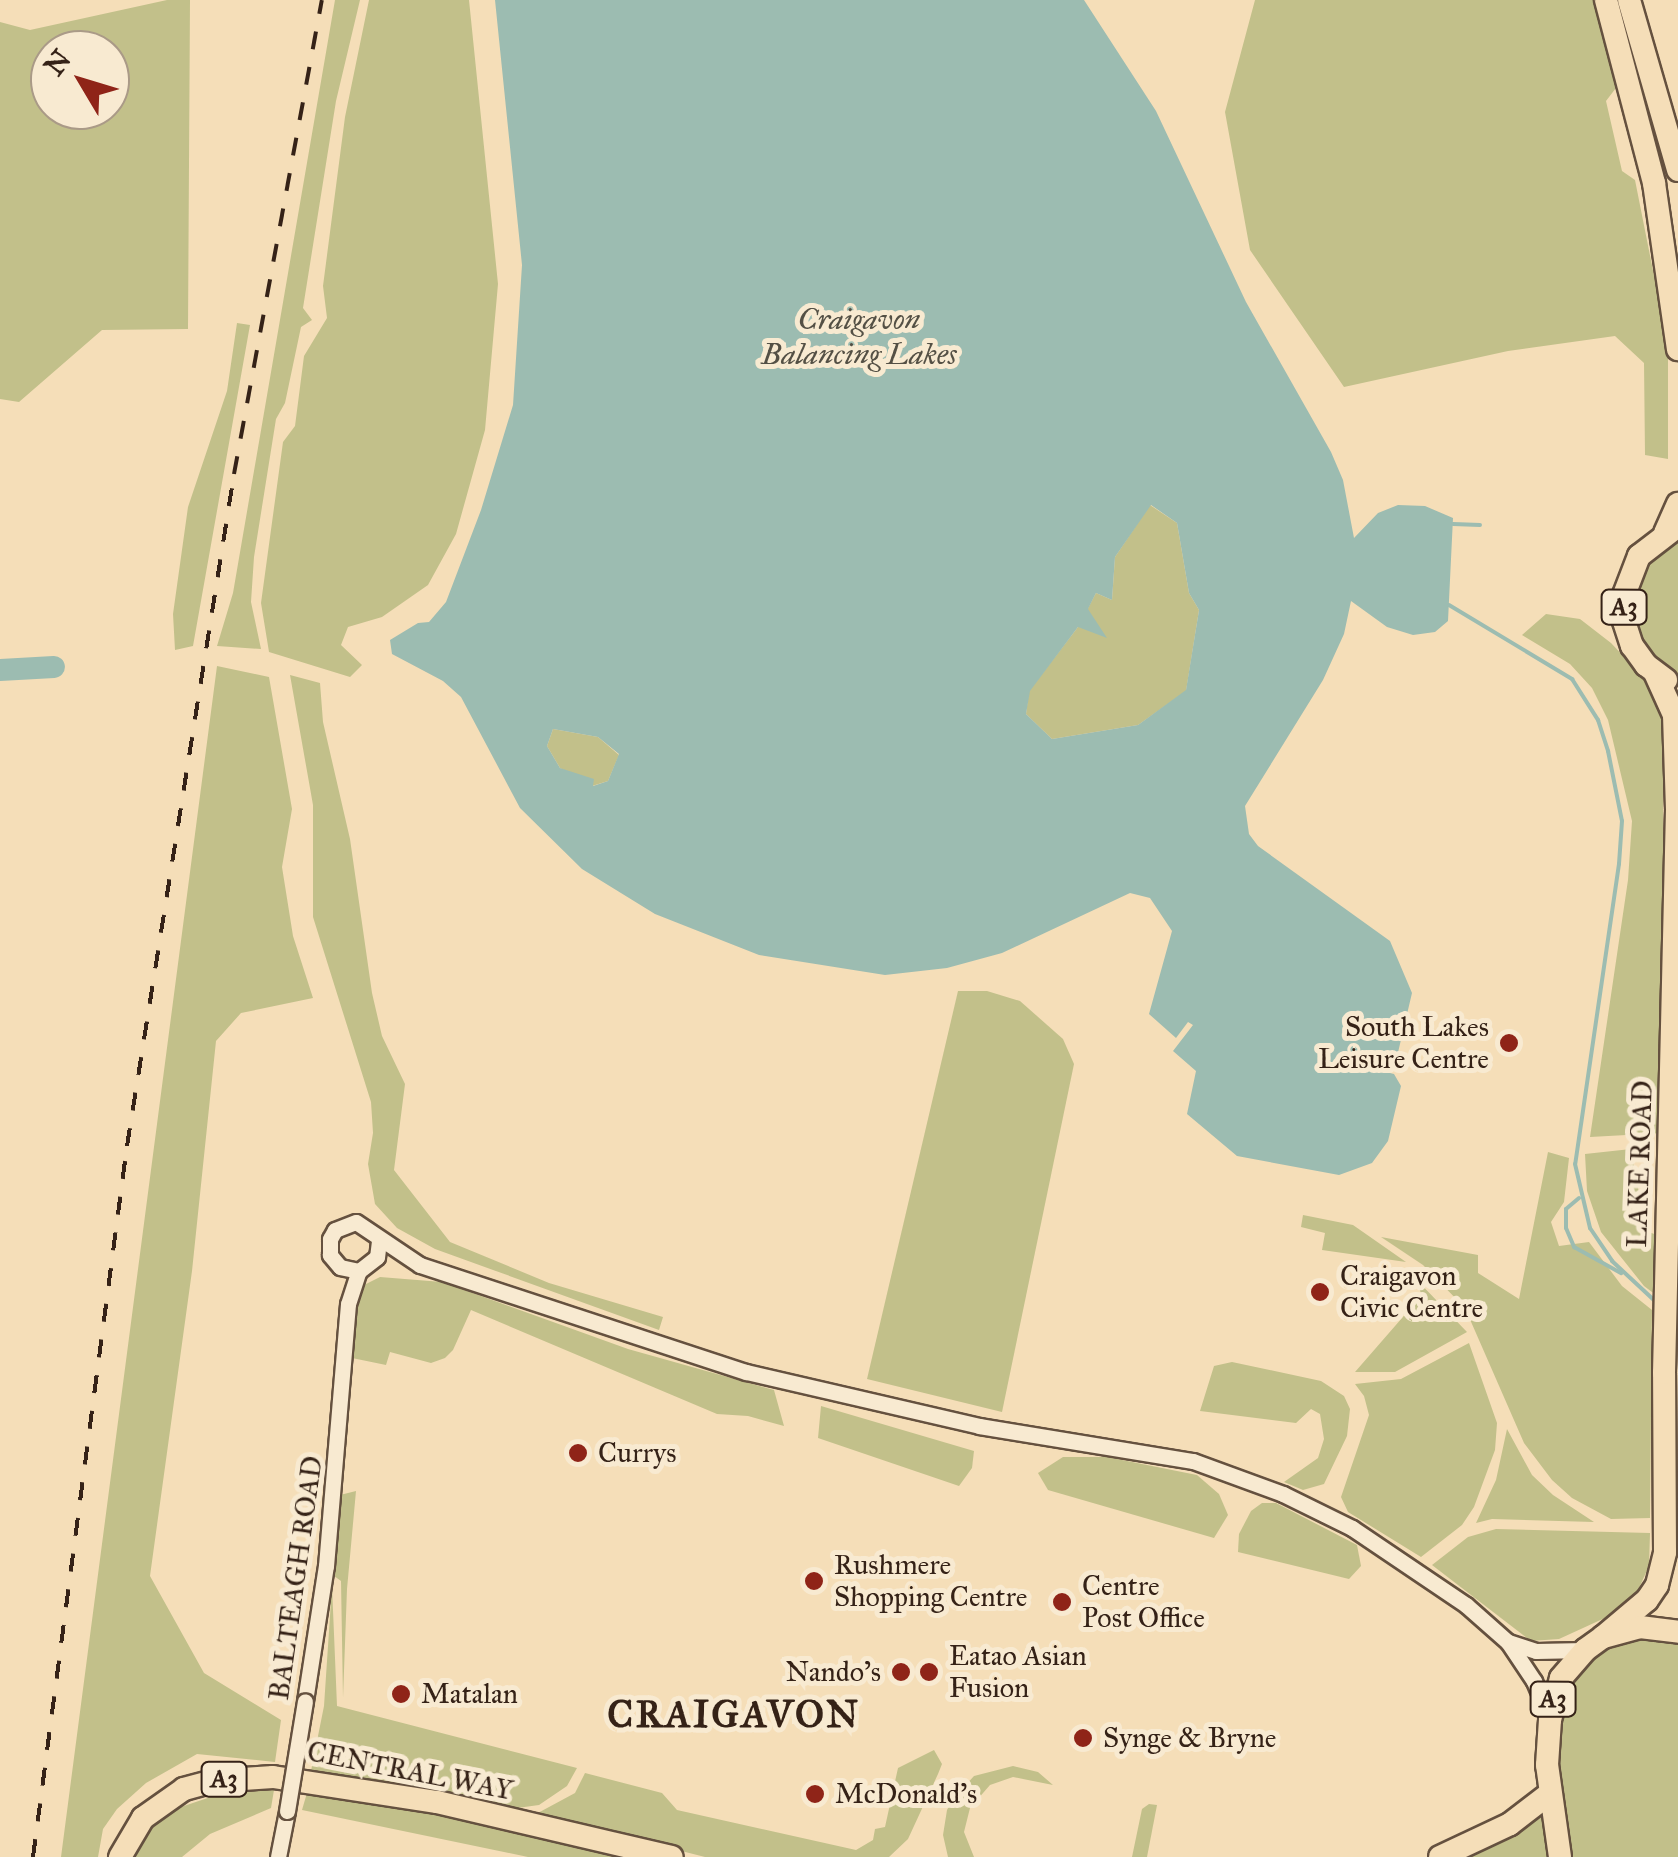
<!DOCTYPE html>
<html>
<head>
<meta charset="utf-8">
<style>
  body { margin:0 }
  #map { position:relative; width:1678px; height:1857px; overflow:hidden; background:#f5deb8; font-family:"IM FELL Great Primer",serif }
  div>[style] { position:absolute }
  .green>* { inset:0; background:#c2c08a }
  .water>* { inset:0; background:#9cbcb1 }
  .stream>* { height:4px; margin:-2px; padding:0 2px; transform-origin:2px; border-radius:2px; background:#9cbcb1 }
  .river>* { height:22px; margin:-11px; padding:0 11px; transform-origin:11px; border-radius:11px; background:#9cbcb1 }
  .roads { filter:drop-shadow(2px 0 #65513f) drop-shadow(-2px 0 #65513f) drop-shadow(0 2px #65513f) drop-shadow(0 -2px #65513f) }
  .minor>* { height:15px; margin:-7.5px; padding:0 7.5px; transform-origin:7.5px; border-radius:7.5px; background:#f8ead1 }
  .highway>* { height:22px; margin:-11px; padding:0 11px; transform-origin:11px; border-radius:11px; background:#f5deb8 }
  .rail>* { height:4px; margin-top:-2px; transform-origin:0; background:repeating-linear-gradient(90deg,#352217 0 18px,transparent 0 36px) }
  .bridges { filter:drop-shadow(2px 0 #65513f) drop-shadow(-2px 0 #65513f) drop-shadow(0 2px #65513f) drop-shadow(0 -2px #65513f) }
  .minor-bridge>* { height:15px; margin:-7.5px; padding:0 7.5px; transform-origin:7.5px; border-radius:7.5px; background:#f8ead1 }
  .dots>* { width:28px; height:28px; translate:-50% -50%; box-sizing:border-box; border:5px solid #f8ead1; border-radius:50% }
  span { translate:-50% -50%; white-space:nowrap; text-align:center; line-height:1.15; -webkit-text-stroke:10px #f8ead1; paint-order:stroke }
  .shield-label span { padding:2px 8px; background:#f8ead1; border:2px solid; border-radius:8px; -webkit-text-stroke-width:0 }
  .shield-label { font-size:25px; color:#352217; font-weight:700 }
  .poi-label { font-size:28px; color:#352217 }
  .right { translate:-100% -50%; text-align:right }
  .left { translate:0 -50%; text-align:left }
  .street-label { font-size:28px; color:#352217 }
  .water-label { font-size:30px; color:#545045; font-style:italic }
  .district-label { font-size:38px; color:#352217; font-weight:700; letter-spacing:2.5px }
  .north { position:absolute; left:30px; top:30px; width:100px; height:100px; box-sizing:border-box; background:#f8ead1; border:2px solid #aa9a87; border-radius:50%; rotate:308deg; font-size:28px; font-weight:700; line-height:40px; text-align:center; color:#352217 }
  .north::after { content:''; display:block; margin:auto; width:35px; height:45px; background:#8f2418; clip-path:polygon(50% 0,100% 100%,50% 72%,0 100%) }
</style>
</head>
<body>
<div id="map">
  <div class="green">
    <div style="clip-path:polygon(evenodd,167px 0,190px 0,188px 329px,102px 330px,19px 402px,0 399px,0 22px,30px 30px,167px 0,110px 50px,110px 110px,50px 110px,50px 50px,110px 50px)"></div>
    <div style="clip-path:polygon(335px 0,360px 0,336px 101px,303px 308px,312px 320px,301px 327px,285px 403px,276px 419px,254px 557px,251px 602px,261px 649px,217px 646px,233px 593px)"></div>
    <div style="clip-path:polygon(369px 0,469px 0,498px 284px,485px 430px,456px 534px,428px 585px,382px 617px,348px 627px,341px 645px,362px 665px,350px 677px,269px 652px,261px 603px,283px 442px,295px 426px,304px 356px,327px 318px,323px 286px,345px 117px)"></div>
    <div style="clip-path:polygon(1255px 0,1594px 0,1619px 84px,1606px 101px,1622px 171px,1635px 180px,1668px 346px,1668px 459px,1645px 455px,1644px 363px,1615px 336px,1508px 351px,1344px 387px,1250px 250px,1225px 112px)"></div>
    <div style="clip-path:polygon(237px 323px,250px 325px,193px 646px,175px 650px,173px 614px,188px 507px,227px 391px)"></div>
    <div style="clip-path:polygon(1150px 505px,1177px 523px,1189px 593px,1199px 610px,1186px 691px,1138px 725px,1052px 739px,1026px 714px,1029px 691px,1078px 627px,1096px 593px,1112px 600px,1115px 557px)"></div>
    <div style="clip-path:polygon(1678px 539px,1678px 675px,1661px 664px,1645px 645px,1636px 623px,1635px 599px,1641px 575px,1655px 555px)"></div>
    <div style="clip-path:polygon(1546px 614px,1580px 619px,1611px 643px,1648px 682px,1663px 712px,1663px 1133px,1590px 1137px,1628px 880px,1632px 821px,1608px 720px,1592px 688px,1570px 664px,1522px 635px)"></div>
    <div style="clip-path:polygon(217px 666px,269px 677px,292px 809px,282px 867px,293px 936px,313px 998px,241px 1013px,216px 1041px,192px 1271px,150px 1576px,204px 1673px,281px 1720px,275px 1762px,197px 1754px,146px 1783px,117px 1809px,103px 1829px,98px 1857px,61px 1857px)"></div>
    <div style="clip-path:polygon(290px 675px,320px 683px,323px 722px,350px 839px,372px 993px,382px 1036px,405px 1084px,394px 1170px,450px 1242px,549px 1283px,663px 1317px,659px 1330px,435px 1249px,397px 1228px,375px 1204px,368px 1164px,373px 1133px,371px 1102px,313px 917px,313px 805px)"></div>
    <div style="clip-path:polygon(553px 729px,598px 737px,619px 755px,608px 781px,592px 786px,560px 768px,547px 746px)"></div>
    <div style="clip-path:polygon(958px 991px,987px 991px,1020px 1001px,1063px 1039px,1074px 1064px,1002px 1412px,867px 1379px)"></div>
    <div style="clip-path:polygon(1631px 1149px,1646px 1231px,1657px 1235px,1660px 1298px,1644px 1286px,1601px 1232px,1587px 1191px,1585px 1154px)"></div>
    <div style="clip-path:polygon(1548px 1152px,1569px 1158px,1564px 1202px,1551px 1222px,1559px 1246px,1589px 1242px,1622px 1286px,1652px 1310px,1650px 1518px,1611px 1519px,1572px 1498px,1552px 1480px,1524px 1443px,1465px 1308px,1423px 1265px,1381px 1237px,1478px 1255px,1478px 1273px,1519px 1299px)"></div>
    <div style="clip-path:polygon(1303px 1215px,1353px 1225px,1406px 1262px,1322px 1250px,1325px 1233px,1301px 1227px)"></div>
    <div style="clip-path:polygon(1413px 1276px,1467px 1332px,1395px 1372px,1355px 1372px,1422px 1295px)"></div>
    <div style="clip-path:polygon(380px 1277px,442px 1282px,628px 1349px,774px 1390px,784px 1426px,748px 1416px,717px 1414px,471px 1310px,453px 1350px,445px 1358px,431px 1363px,390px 1352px,386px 1365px,352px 1358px,360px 1287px)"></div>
    <div style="clip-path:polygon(1469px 1343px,1497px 1423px,1495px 1450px,1474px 1507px,1462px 1525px,1421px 1557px,1348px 1512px,1341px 1497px,1369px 1415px,1364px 1396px,1355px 1384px,1401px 1379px)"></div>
    <div style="clip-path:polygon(1232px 1362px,1321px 1381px,1344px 1396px,1350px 1409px,1347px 1436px,1324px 1484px,1303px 1490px,1284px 1482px,1318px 1458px,1324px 1439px,1320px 1414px,1311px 1409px,1296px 1423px,1200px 1411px,1214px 1366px)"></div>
    <div style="clip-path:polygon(821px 1406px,974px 1451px,972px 1468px,959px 1486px,818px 1438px)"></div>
    <div style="clip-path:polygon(1507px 1429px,1532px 1475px,1553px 1495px,1594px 1522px,1492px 1519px,1476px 1523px,1496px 1480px)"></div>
    <div style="clip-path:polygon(1063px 1457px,1107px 1457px,1197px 1475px,1219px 1494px,1228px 1515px,1214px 1538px,1048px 1490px,1038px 1473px)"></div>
    <div style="clip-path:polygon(356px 1491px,347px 1589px,343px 1698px,341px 1581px,330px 1573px,340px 1495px)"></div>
    <div style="clip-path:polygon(1262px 1503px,1276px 1503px,1357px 1545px,1361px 1566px,1349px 1579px,1238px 1552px,1239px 1534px,1251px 1511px)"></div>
    <div style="clip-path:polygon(1496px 1529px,1650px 1533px,1649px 1566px,1634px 1599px,1618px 1612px,1559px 1639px,1531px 1641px,1432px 1565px,1468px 1537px)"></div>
    <div style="clip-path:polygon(332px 1586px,337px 1706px,577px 1768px,567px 1786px,539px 1805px,503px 1810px,311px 1771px,324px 1706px)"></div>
    <div style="clip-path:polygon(1648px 1639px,1678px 1644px,1678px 1857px,1570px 1857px,1555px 1775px,1560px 1708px,1573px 1678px,1587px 1661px,1619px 1642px)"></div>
    <div style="clip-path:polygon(934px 1750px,942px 1764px,938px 1774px,908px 1839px,889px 1857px,705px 1857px,536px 1814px,575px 1793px,585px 1773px,662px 1793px,677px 1810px,856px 1850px,873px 1840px,875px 1829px,885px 1827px,898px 1768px)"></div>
    <div style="clip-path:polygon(1013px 1766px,1038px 1772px,1053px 1785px,1013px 1777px,990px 1785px,970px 1808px,964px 1832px,974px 1857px,948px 1857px,943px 1835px,947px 1810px,953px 1799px,974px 1776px)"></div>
    <div style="clip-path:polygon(255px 1782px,275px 1784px,271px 1808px,210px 1834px,182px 1857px,127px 1857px,148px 1830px,178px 1808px)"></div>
    <div style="clip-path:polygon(309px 1786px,432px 1812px,633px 1857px,528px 1857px,302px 1810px)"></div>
    <div style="clip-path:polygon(1149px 1804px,1157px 1805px,1147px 1857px,1132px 1857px,1142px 1809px)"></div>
    <div style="clip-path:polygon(1541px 1805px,1550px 1857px,1461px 1857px)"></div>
  </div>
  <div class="water">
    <div style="clip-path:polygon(evenodd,495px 0,1084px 0,1156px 111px,1246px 302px,1331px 452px,1343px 480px,1354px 538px,1378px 513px,1398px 505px,1425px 506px,1453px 518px,1448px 621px,1435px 632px,1413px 635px,1387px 627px,1351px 601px,1344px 634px,1323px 680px,1245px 806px,1249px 834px,1258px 846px,1390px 941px,1412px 993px,1396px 1061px,1370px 1056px,1367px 1061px,1370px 1068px,1394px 1074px,1401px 1086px,1388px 1141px,1372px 1163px,1339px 1175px,1237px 1156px,1187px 1114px,1196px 1071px,1173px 1051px,1193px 1025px,1188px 1022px,1176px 1038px,1149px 1014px,1172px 931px,1150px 898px,1130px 893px,1002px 953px,947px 968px,885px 975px,759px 955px,655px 914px,582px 869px,520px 808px,461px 697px,443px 681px,392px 654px,390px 640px,418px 623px,429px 622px,446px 602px,481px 510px,513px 405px,522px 265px,495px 0,1151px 505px,1177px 523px,1189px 593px,1199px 610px,1186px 690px,1138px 725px,1052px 739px,1026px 714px,1030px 691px,1078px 627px,1107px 638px,1088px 609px,1096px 593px,1112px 600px,1115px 557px,1151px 505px,495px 0,553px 729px,598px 737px,619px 754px,608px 781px,593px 786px,594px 779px,560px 768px,547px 746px,553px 729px)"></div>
  </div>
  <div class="stream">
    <div style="left:1453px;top:524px;width:27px;rotate:2deg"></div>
    <div style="left:1449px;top:605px;width:144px;rotate:31deg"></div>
    <div style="left:1572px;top:679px;width:49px;rotate:57.6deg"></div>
    <div style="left:1598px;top:720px;width:33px;rotate:72deg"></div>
    <div style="left:1608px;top:751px;width:71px;rotate:78.7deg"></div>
    <div style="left:1622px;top:821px;width:43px;rotate:94deg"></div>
    <div style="left:1619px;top:864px;width:303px;rotate:98.3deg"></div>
    <div style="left:1575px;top:1164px;width:66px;rotate:76.8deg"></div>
    <div style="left:1590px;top:1228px;width:40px;rotate:56deg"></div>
    <div style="left:1612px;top:1261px;width:62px;rotate:43deg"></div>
    <div style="left:1579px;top:1198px;width:17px;rotate:140deg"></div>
    <div style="left:1566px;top:1209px;width:19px;rotate:90deg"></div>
    <div style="left:1566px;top:1228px;width:21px;rotate:67deg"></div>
    <div style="left:1574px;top:1247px;width:54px;rotate:29deg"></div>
  </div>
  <div class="river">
    <div style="left:0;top:670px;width:54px;rotate:-3.2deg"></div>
  </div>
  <div class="roads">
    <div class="minor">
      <div style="left:379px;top:1241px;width:16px;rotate:97deg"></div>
      <div style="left:377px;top:1257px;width:23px;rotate:142deg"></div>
      <div style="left:359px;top:1271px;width:19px;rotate:-168deg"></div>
      <div style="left:340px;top:1267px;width:16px;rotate:-130deg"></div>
      <div style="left:330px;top:1255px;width:16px;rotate:-90deg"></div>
      <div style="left:330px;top:1239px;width:10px;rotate:-61deg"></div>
      <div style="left:335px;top:1230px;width:22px;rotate:-21deg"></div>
      <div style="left:356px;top:1222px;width:77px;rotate:33.9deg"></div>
      <div style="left:420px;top:1265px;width:343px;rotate:18.2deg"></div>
      <div style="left:746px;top:1372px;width:239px;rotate:13deg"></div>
      <div style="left:979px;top:1426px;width:217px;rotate:9.3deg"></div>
      <div style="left:1193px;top:1461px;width:96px;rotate:20.1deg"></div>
      <div style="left:1283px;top:1494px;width:77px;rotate:26.2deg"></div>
      <div style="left:1352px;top:1528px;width:138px;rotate:34deg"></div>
      <div style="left:1466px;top:1605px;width:56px;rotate:41.4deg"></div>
      <div style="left:1508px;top:1642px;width:47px;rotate:56.3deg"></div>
      <div style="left:1534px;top:1681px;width:39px;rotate:67deg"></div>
      <div style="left:1508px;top:1642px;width:29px;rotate:18deg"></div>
      <div style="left:1536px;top:1651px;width:49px;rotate:-1.2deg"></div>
      <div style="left:305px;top:1701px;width:137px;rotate:-81.2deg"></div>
      <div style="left:326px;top:1566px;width:263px;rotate:-85.2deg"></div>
      <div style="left:348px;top:1304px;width:35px;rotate:-72deg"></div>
      <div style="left:278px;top:1857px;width:47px;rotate:-78.9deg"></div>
    </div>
    <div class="highway">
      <div style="left:1606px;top:0;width:189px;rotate:75.3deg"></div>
      <div style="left:1654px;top:183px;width:168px;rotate:81.8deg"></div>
      <div style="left:1629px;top:0;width:177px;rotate:73.9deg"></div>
      <div style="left:1665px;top:533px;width:32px;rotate:-66deg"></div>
      <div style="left:1666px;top:680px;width:25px;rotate:-143deg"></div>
      <div style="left:1646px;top:665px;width:24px;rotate:-126deg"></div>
      <div style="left:1632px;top:646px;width:26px;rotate:-108deg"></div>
      <div style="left:1624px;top:621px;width:26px;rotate:-90deg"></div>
      <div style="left:1624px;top:595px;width:42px;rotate:-69deg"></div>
      <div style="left:1639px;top:556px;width:49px;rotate:-37.6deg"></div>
      <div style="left:1603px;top:1637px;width:57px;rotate:-40.1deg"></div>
      <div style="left:1647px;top:1600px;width:18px;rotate:-56deg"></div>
      <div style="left:1657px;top:1585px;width:34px;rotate:-76deg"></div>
      <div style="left:1665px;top:1552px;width:179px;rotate:-90.3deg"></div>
      <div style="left:1664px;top:1373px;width:563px;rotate:-88.68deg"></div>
      <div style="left:1677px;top:810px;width:95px;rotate:-91.8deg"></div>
      <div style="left:1674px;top:715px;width:46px;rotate:-114.3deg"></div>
      <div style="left:120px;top:1857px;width:45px;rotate:-59.5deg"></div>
      <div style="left:143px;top:1818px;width:50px;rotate:-35.3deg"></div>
      <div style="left:184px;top:1789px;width:30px;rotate:-15deg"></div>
      <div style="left:213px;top:1781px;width:60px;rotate:-3.8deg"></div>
      <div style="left:273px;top:1777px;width:166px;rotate:8.7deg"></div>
      <div style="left:437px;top:1802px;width:241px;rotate:13.2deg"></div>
      <div style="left:1440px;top:1857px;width:77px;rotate:-25.2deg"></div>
      <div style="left:1510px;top:1824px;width:49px;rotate:-37.6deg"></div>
      <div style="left:1560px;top:1857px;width:93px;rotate:-98deg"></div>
      <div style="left:1547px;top:1765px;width:45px;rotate:-86.2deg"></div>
      <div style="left:1550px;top:1720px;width:43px;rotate:-75.3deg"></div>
      <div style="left:1561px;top:1678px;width:37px;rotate:-49deg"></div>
      <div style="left:1585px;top:1650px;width:22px;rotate:-36deg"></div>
      <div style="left:1603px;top:1637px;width:38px;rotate:-15deg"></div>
      <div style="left:1640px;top:1627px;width:38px;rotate:7deg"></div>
    </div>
  </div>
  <div class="rail">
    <div style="left:33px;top:1857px;width:717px;rotate:-82.47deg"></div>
    <div style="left:127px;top:1146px;width:680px;rotate:-80.95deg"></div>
    <div style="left:234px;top:474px;width:482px;rotate:-79.5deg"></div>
  </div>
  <div class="bridges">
    <div class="minor-bridge">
      <div style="left:287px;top:1811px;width:111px;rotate:-80.7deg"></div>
    </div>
  </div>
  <div class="dots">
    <div style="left:1509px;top:1043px;background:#8f2418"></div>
    <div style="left:1320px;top:1292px;background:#8f2418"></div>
    <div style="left:578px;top:1453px;background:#8f2418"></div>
    <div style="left:814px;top:1581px;background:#8f2418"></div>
    <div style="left:1062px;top:1602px;background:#8f2418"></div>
    <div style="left:901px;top:1672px;background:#8f2418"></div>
    <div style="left:929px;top:1672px;background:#8f2418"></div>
    <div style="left:401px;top:1694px;background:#8f2418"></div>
    <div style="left:1083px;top:1738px;background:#8f2418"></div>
    <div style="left:815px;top:1794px;background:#8f2418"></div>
  </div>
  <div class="shield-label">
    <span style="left:1624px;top:607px">A3</span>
    <span style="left:1553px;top:1699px">A3</span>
    <span style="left:224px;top:1779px">A3</span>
  </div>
  <div class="poi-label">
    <span class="right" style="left:1489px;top:1043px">South Lakes<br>Leisure Centre</span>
    <span class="left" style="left:1340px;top:1292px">Craigavon<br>Civic Centre</span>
    <span class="left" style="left:598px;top:1453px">Currys</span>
    <span class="left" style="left:834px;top:1581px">Rushmere<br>Shopping Centre</span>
    <span class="left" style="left:1082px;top:1602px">Centre<br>Post Office</span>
    <span class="left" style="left:949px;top:1672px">Eatao Asian<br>Fusion</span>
    <span class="right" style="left:881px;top:1672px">Nando's</span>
    <span class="left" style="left:421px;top:1694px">Matalan</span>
    <span class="left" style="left:1103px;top:1738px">Synge &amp; Bryne</span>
    <span class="left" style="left:835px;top:1794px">McDonald's</span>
  </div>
  <div class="street-label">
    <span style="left:1640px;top:1164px;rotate:-88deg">LAKE ROAD</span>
    <span style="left:296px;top:1578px;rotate:-82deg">BALTEAGH ROAD</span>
    <span style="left:410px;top:1771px;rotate:11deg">CENTRAL WAY</span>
  </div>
  <div class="water-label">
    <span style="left:859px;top:336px">Craigavon<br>Balancing Lakes</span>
  </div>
  <div class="district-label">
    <span style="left:734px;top:1715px">CRAIGAVON</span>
  </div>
  <div class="north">N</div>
</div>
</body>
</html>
